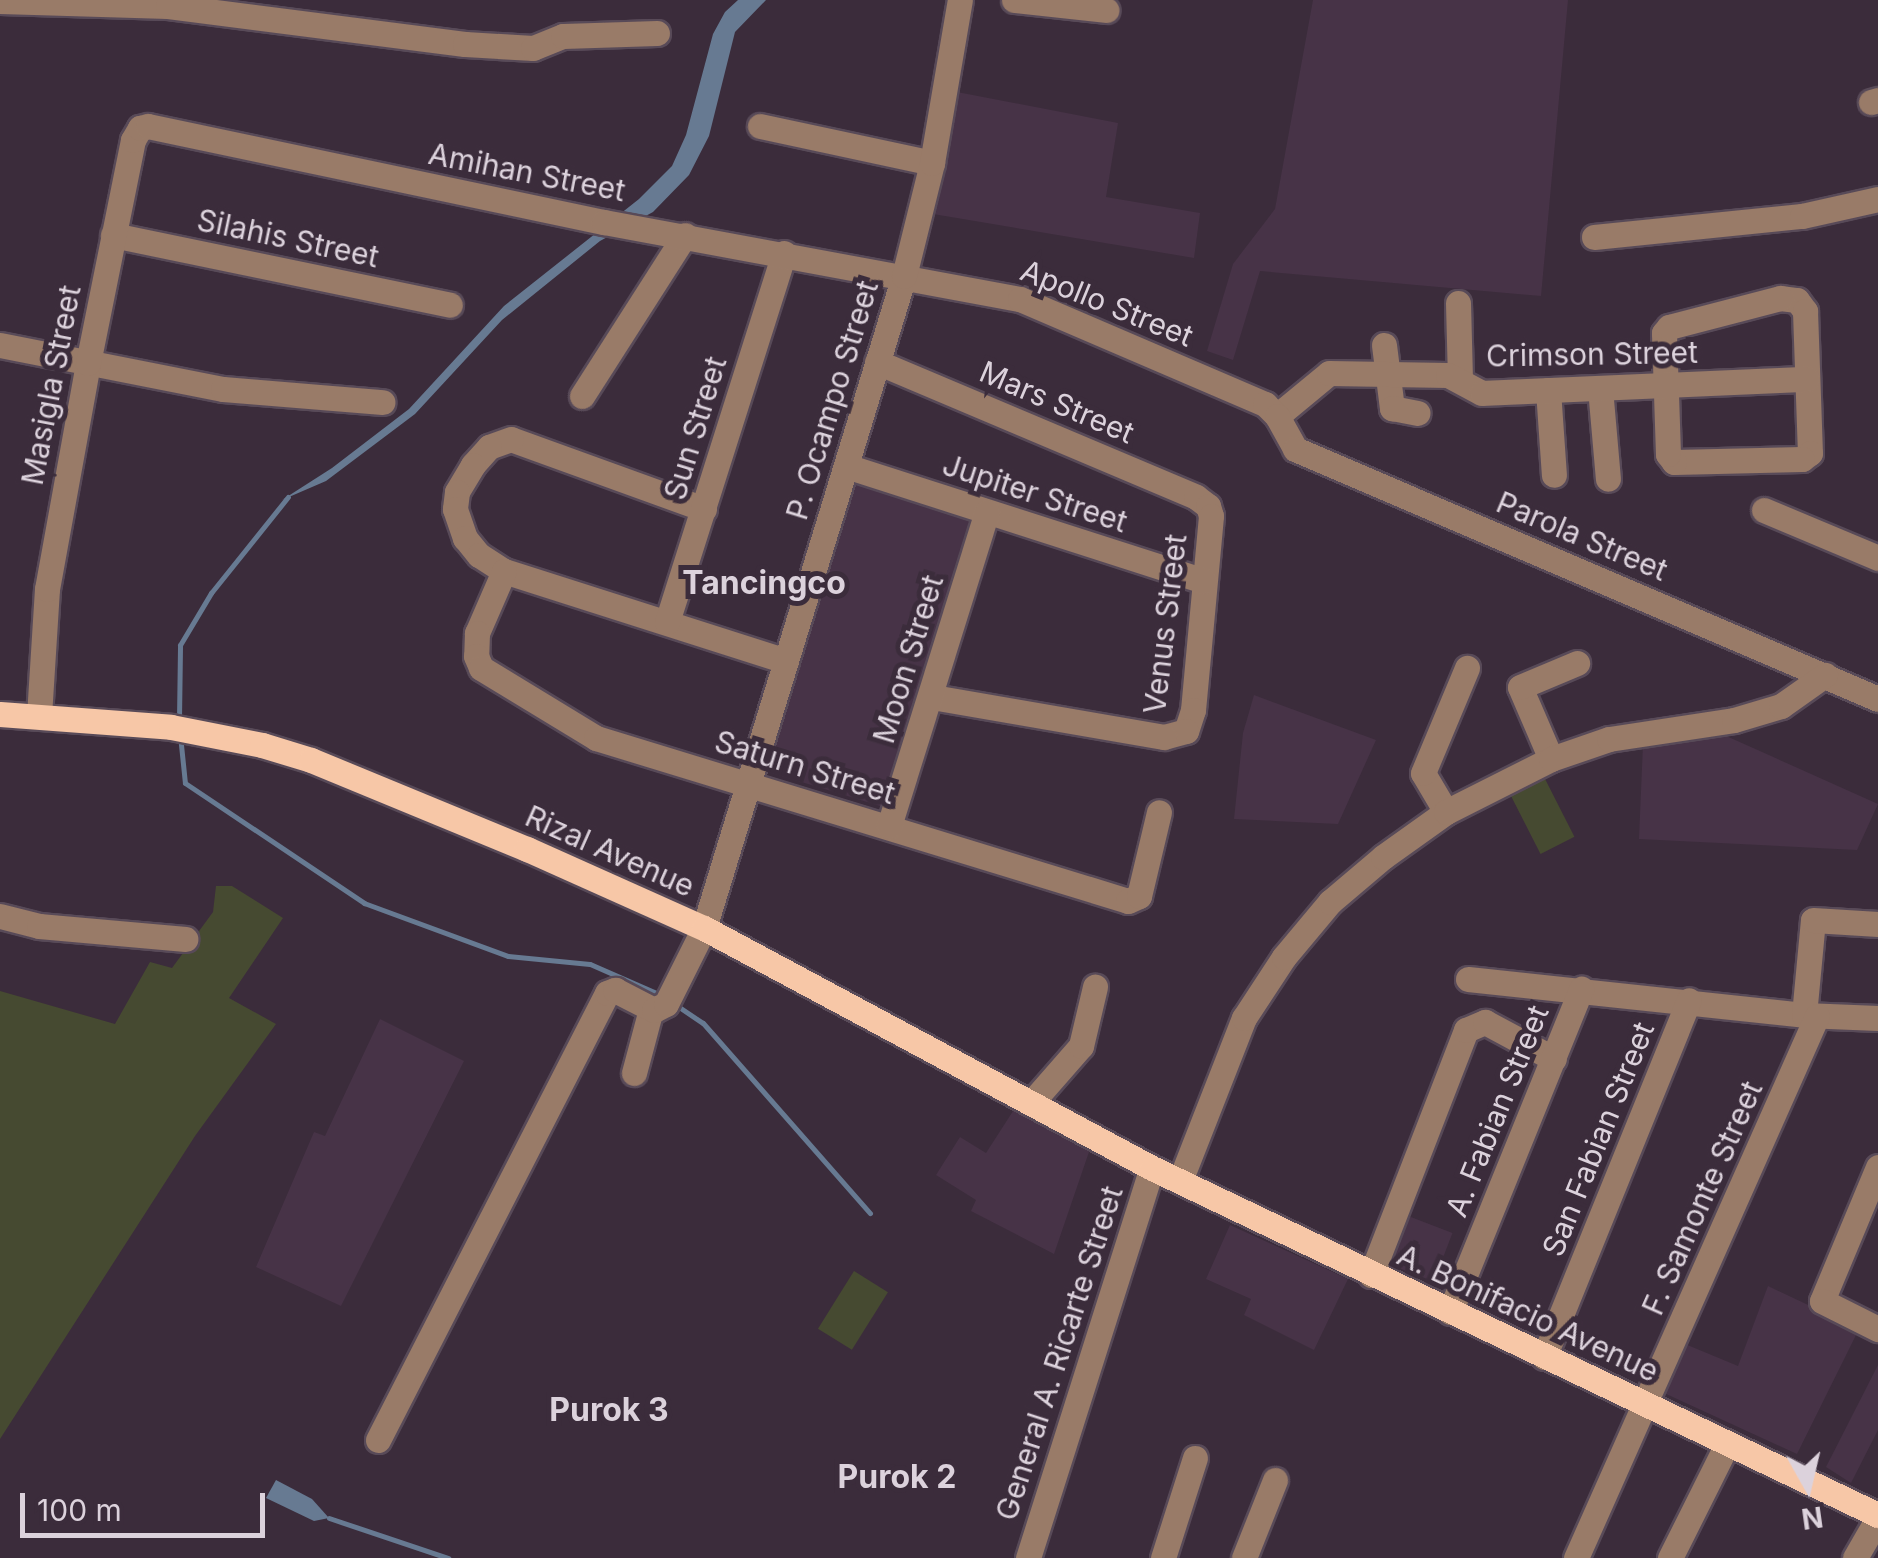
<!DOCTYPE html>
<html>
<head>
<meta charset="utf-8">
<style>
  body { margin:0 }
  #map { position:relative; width:1878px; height:1558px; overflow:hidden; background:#3b2c3b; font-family:Inter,sans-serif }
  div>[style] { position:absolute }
  .built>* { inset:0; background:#473347; transform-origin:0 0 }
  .green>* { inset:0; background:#464a31; transform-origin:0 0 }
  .water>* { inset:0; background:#677a92 }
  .stream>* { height:5px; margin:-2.5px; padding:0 2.5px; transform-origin:2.5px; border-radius:2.5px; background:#677a92 }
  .roads { filter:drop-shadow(2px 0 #584a58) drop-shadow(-2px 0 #584a58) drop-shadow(0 2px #584a58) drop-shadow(0 -2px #584a58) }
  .minor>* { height:25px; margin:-12.5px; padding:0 12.5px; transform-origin:12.5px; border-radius:12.5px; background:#997b68 }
  .major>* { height:25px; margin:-12.5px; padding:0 12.5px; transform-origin:12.5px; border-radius:12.5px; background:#f7c7a7 }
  span { translate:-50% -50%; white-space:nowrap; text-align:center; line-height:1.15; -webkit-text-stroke:10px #3b2c3b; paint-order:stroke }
  .street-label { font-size:30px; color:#dcd2dc }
  .neighbourhood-label { font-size:32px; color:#dcd2dc; font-weight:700 }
  .north { position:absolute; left:1758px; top:1438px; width:100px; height:100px; -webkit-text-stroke:8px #3b2c3b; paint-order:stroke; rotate:172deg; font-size:28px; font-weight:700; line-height:40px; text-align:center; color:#dcd2dc }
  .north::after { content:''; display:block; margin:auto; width:35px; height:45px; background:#dcd2dc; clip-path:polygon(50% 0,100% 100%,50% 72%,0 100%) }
  .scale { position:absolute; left:20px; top:1493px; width:245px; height:45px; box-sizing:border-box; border:5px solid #dcd2dc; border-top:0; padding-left:12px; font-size:30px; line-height:35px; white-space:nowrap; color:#dcd2dc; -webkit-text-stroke:8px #3b2c3b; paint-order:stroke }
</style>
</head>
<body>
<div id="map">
  <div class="built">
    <div style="clip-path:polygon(1313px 0,1568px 0,1541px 296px,1260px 271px,1233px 360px,1207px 351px,1233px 264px,1275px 209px)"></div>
    <div style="clip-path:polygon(957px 92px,1118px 123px,1106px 197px,1200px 213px,1194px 258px,933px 214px)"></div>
    <div style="left:854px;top:478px;width:127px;height:306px;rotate:17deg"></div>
    <div style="clip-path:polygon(1254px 695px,1376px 740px,1338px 824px,1234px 819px,1243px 733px)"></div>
    <div style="clip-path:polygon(1724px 735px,1878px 804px,1857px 850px,1639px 839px,1643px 744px)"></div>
    <div style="clip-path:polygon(380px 1019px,464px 1061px,341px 1306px,256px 1267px,314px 1132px,325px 1136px)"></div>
    <div style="clip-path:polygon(1015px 1108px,1090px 1149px,1054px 1254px,971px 1211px,976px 1200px,936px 1175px,960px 1137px,986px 1153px)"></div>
    <div style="left:1403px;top:1214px;width:53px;height:52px;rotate:21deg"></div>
    <div style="clip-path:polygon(1230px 1225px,1348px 1279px,1314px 1350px,1244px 1315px,1251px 1299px,1206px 1279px)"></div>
    <div style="clip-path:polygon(1768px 1286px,1859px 1329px,1797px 1454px,1664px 1393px,1685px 1344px,1738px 1366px)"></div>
    <div style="clip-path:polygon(1878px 1365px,1878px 1430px,1851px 1483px,1826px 1467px)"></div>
  </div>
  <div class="green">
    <div style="left:1544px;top:777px;width:67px;height:38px;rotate:63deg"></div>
    <div style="clip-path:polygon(216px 886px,232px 886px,283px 918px,229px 998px,276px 1024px,195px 1136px,0 1439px,0 991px,115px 1024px,150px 962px,172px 968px,213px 912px)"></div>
    <div style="left:854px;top:1271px;width:40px;height:68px;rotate:32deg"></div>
  </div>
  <div class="water">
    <div style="clip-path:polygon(738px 0,766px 0,735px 32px,709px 136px,689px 175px,653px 212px,600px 241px,502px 320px,415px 414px,326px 481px,282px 500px,332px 468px,409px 409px,504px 306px,639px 199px,672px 166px,686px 135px,713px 34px,725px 12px)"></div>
    <div style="clip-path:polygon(276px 1480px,312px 1499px,329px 1518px,314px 1521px,266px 1498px)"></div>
  </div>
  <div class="stream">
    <div style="left:179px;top:719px;width:74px;rotate:-89.2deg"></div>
    <div style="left:180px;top:645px;width:61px;rotate:-59.2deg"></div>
    <div style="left:211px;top:593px;width:123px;rotate:-51.3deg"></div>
    <div style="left:180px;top:735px;width:48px;rotate:84.1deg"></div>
    <div style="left:185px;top:783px;width:216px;rotate:33.8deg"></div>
    <div style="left:364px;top:903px;width:153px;rotate:20.2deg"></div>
    <div style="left:508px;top:956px;width:82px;rotate:5.6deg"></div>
    <div style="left:590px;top:964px;width:80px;rotate:23.7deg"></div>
    <div style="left:676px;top:1005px;width:32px;rotate:34deg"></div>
    <div style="left:703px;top:1023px;width:253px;rotate:48.7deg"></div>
    <div style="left:329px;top:1518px;width:126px;rotate:18.6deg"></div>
  </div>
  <div class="roads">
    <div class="minor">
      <div style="left:1014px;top:0;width:93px;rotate:6.2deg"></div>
      <div style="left:0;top:1px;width:168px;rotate:1.7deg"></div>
      <div style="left:168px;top:6px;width:299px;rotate:7.3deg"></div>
      <div style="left:465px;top:44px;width:68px;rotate:3.4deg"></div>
      <div style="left:533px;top:48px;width:32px;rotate:-22deg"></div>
      <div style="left:563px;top:36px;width:94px;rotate:-1.8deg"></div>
      <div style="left:1871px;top:102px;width:7px;rotate:-16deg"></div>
      <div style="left:760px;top:126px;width:176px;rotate:12.1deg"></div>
      <div style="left:113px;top:235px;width:344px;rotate:11.7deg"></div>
      <div style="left:1594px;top:237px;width:209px;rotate:-5.8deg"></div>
      <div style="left:1802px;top:216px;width:78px;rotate:-12.6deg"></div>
      <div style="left:1780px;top:298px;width:17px;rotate:7deg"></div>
      <div style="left:1797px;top:300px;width:14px;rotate:54deg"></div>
      <div style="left:1805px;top:311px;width:142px;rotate:88deg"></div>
      <div style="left:1810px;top:453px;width:10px;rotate:143deg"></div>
      <div style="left:1802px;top:459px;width:128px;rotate:178.7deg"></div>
      <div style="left:1674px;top:462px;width:10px;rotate:-127deg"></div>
      <div style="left:1668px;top:454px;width:121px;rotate:-91.9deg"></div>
      <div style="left:1664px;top:333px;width:8px;rotate:-50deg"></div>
      <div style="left:1669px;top:327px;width:115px;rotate:-14.6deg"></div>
      <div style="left:1458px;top:303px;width:77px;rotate:88.5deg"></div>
      <div style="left:0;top:345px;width:227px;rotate:11.2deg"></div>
      <div style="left:223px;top:389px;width:160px;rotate:4.7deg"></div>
      <div style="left:1384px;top:345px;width:64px;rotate:82.8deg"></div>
      <div style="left:1392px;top:408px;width:26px;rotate:11deg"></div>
      <div style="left:877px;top:362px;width:346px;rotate:22.9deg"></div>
      <div style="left:1196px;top:497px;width:15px;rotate:37deg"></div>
      <div style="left:1208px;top:506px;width:10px;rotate:73deg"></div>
      <div style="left:1211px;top:516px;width:195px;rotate:95.3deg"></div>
      <div style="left:1193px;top:710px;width:22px;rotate:108deg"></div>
      <div style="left:1186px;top:731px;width:23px;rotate:165deg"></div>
      <div style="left:1164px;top:737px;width:235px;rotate:-170.2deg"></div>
      <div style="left:1600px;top:388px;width:91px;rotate:85deg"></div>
      <div style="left:1548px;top:390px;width:85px;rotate:86deg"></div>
      <div style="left:582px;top:396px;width:191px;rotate:-57.4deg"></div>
      <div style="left:1277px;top:416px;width:67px;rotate:-39.6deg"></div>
      <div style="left:1329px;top:373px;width:119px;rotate:1deg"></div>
      <div style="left:1448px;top:375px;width:38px;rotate:28deg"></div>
      <div style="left:1482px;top:393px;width:325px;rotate:-2.5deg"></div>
      <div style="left:846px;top:466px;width:376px;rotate:17.8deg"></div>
      <div style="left:704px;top:509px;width:205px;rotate:-160.1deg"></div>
      <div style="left:511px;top:439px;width:23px;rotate:160deg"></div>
      <div style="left:489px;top:447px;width:24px;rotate:132deg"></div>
      <div style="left:473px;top:465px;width:31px;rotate:121deg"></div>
      <div style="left:457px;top:492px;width:17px;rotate:97deg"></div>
      <div style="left:455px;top:509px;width:31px;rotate:71deg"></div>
      <div style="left:465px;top:538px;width:22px;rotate:51deg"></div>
      <div style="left:479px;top:555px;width:30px;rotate:33deg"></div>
      <div style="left:504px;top:571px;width:296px;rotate:17.7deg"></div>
      <div style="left:1764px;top:510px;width:124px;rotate:22.8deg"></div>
      <div style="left:504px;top:571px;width:68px;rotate:113.5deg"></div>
      <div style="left:477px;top:633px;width:23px;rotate:92deg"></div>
      <div style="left:476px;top:656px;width:13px;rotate:67deg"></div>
      <div style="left:481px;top:668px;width:135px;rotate:31.3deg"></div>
      <div style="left:596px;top:738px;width:556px;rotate:17.03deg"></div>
      <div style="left:1128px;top:901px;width:12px;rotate:-24deg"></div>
      <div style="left:1139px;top:896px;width:86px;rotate:-76.6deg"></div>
      <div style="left:667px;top:622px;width:387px;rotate:-72.4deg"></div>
      <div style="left:39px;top:716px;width:127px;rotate:-86.4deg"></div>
      <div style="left:47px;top:589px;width:230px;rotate:-79.7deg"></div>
      <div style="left:88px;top:363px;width:227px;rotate:-78.6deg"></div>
      <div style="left:133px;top:140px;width:14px;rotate:-60deg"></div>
      <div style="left:140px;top:128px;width:8px;rotate:-14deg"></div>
      <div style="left:148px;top:126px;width:466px;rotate:11.9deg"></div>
      <div style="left:604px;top:222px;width:423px;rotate:10.5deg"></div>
      <div style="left:1020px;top:299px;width:267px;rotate:23.2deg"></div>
      <div style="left:1265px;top:404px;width:17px;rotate:45deg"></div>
      <div style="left:1277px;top:416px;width:38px;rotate:61deg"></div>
      <div style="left:1295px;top:449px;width:634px;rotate:23.21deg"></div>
      <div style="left:1551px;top:759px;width:78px;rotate:-113.3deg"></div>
      <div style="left:1520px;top:687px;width:62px;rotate:-22.8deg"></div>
      <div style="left:1446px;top:812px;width:45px;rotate:-120.5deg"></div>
      <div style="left:1423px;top:773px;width:114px;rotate:-67.3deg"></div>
      <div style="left:889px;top:826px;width:329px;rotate:-72.7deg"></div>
      <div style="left:0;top:916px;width:40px;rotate:14.4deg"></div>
      <div style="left:39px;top:926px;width:147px;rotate:5.1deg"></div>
      <div style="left:1468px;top:979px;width:338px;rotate:6.1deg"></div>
      <div style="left:1804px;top:1015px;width:74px;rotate:2.3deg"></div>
      <div style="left:1804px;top:1015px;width:95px;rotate:-84.6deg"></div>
      <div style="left:1813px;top:920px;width:65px;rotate:3.5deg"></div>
      <div style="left:634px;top:1073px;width:66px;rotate:-75.1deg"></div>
      <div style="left:1032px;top:1102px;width:74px;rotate:-48.8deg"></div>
      <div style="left:1081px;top:1046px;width:61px;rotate:-76.7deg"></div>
      <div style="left:1878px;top:1167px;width:145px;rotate:112.7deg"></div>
      <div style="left:1822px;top:1301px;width:63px;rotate:26.6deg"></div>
      <div style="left:1180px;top:1181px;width:175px;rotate:-68.6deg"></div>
      <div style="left:1244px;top:1018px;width:73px;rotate:-56.7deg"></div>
      <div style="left:1284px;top:957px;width:72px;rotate:-50.1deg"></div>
      <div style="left:1330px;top:902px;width:70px;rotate:-40.3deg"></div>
      <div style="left:1383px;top:857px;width:77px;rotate:-35.5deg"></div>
      <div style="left:1446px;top:812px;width:118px;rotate:-26.8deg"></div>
      <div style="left:1551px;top:759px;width:61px;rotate:-19deg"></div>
      <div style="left:1609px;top:739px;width:126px;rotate:-8.6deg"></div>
      <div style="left:1734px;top:720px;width:49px;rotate:-16.6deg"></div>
      <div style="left:1781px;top:706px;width:54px;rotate:-35.2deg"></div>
      <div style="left:1371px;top:1275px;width:263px;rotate:-68.8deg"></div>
      <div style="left:1466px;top:1030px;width:21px;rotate:-23deg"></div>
      <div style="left:1485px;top:1022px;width:78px;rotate:28.2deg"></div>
      <div style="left:1450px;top:1312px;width:349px;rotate:-67.9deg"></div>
      <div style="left:1544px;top:1357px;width:385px;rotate:-67.9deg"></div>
      <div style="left:378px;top:1440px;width:502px;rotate:-62.87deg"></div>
      <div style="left:607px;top:993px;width:9px;rotate:-21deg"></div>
      <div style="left:615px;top:990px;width:44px;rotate:27.1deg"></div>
      <div style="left:654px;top:1010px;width:13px;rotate:-27deg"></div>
      <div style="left:666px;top:1004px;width:85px;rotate:-63.4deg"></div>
      <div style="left:704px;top:928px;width:682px;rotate:-72.95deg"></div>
      <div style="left:904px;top:276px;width:116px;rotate:-76.1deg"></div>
      <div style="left:932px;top:163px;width:165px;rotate:-80.3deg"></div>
      <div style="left:1028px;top:1558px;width:409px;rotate:-72.4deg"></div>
      <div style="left:1163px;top:1558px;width:105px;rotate:-72.3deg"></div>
      <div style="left:1244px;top:1558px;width:84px;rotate:-68.3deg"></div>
      <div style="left:1576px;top:1558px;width:593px;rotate:-66.03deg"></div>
      <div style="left:1670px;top:1558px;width:127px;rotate:-63.4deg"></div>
      <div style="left:1855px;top:1558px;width:46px;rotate:-60.1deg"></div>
    </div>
    <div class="major">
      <div style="left:0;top:714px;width:171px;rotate:4.3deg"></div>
      <div style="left:171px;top:727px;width:93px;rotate:11.2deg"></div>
      <div style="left:262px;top:745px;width:51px;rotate:17deg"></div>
      <div style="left:311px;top:760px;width:234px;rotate:22.4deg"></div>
      <div style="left:527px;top:849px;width:194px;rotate:24.1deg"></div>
      <div style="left:704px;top:928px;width:508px;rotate:28.18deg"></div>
      <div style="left:1152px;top:1168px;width:805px;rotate:25.55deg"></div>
    </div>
  </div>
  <div class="street-label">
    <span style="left:527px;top:172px;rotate:11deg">Amihan Street</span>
    <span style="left:288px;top:238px;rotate:12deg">Silahis Street</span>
    <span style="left:1107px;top:303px;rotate:22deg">Apollo Street</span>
    <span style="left:1592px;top:354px;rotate:-1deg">Crimson Street</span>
    <span style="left:51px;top:385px;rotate:-79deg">Masigla Street</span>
    <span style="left:832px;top:400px;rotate:-73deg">P. Ocampo Street</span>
    <span style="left:1057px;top:402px;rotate:23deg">Mars Street</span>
    <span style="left:695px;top:428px;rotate:-73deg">Sun Street</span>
    <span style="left:1035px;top:493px;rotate:18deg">Jupiter Street</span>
    <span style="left:1582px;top:536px;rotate:23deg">Parola Street</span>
    <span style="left:1165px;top:624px;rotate:-83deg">Venus Street</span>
    <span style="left:908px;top:659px;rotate:-73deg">Moon Street</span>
    <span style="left:805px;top:767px;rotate:17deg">Saturn Street</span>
    <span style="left:610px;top:851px;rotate:24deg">Rizal Avenue</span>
    <span style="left:1497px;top:1111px;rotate:-68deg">A. Fabian Street</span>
    <span style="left:1598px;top:1139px;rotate:-68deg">San Fabian Street</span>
    <span style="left:1702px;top:1198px;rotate:-66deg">F. Samonte Street</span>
    <span style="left:1528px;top:1313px;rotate:25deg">A. Bonifacio Avenue</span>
    <span style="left:1059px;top:1353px;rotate:-72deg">General A. Ricarte Street</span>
  </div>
  <div class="neighbourhood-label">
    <span style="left:764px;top:583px">Tancingco</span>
    <span style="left:609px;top:1410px">Purok 3</span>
    <span style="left:897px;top:1477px">Purok 2</span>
  </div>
  <div class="north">N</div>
  <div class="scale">100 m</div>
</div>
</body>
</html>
